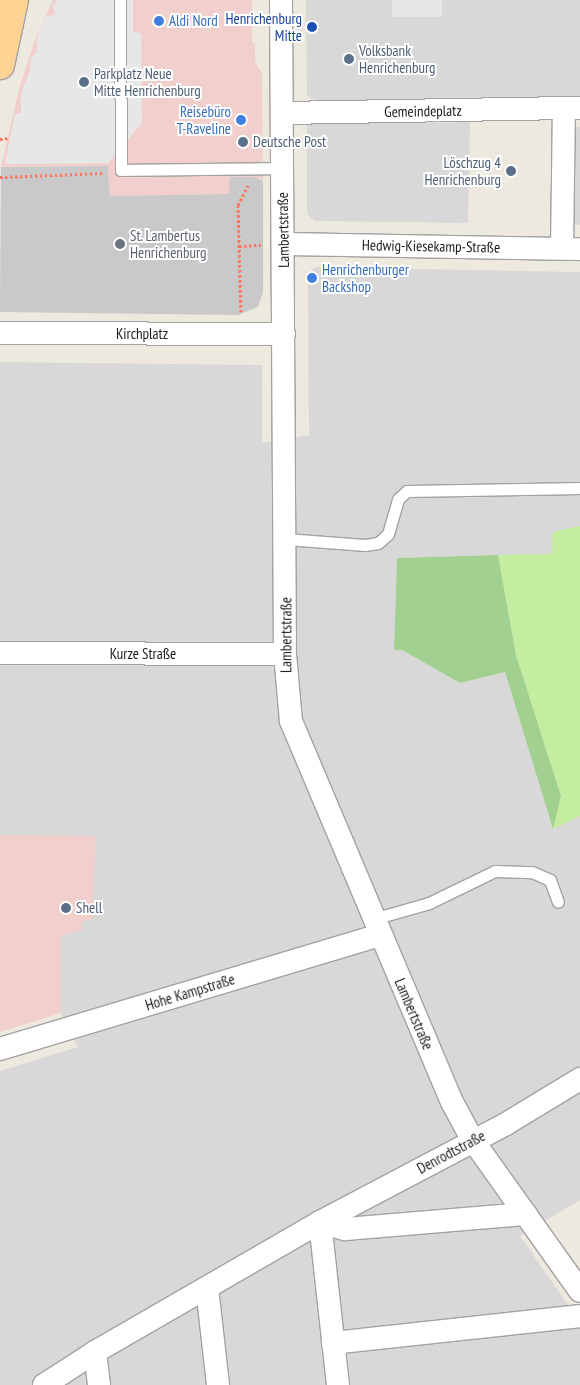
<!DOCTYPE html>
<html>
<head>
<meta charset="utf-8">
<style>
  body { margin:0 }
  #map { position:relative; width:580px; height:1385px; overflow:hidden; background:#eee9df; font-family:"PT Sans Narrow",sans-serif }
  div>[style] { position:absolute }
  .residential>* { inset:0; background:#d9d8d8 }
  .commercial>* { inset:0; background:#f1cfcc }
  .religious>* { inset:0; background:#c9c9c9 }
  .grass>* { inset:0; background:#c4eda0 }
  .forest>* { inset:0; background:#a2d091 }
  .parking>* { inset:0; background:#e7e7e7; transform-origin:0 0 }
  .path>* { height:3px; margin-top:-1.5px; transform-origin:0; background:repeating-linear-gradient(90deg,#ff745f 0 2.5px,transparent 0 5px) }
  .roads { filter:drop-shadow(1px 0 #a2a2a2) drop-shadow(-1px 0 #a2a2a2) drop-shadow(0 1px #a2a2a2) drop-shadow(0 -1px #a2a2a2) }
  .lane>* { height:11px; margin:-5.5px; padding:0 5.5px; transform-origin:5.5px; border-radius:5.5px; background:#fff }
  .street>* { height:22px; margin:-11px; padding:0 11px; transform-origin:11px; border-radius:11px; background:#fff }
  .primary>* { height:28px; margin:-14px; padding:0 14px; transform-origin:14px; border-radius:14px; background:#ffd393 }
  .dots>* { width:14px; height:14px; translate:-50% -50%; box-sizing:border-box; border:2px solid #fff; border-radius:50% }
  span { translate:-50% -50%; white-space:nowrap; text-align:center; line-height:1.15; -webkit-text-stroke:4px #fff; paint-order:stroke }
  .transit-label { font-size:15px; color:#164399 }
  .right { translate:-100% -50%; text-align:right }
  .shop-label { font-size:15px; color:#366cbe }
  .left { translate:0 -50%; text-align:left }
  .service-label { font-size:15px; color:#4e5e75 }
  .street-label { font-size:15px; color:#1b1b1b }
  .worship-label { font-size:15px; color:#5b616d }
</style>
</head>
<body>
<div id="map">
  <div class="residential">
    <div style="clip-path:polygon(306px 0,392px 0,393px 17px,442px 15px,442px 0,580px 0,580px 98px,318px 102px,307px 95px)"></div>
    <div style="clip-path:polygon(470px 122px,468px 223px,315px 221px,307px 214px,307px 124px)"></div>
    <div style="clip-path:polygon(575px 127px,580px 127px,580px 225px,573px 224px)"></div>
    <div style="clip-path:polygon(315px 267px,580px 272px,580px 526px,553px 532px,552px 554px,397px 558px,394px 650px,402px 650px,460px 683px,505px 672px,553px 828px,580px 816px,580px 1200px,520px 1236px,580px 1322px,580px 1385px,0 1385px,0 1071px,78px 1047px,61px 1013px,61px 936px,81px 930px,82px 922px,92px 918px,95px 837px,0 835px,0 362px,262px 365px,262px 443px,309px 435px,308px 274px)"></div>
  </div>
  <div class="commercial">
    <div style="clip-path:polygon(53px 0,252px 0,252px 42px,255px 43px,255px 62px,262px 73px,263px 181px,259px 178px,230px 194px,110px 196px,108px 166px,1px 167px,19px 89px,35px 40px)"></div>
    <div style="clip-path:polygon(0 835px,96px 836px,92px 919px,82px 922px,82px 930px,61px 936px,61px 1013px,0 1032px)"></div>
  </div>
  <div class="religious">
    <div style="clip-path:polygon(108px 166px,110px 196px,229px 194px,230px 177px,254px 177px,263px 181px,263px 292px,258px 307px,238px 315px,0 312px,1px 167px)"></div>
  </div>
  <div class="grass">
    <div style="clip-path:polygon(580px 526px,580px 816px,553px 829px,561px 796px,516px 655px,498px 555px,552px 554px,553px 532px)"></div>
  </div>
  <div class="forest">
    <div style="clip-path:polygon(498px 555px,516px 655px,561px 796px,553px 829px,505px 672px,460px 683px,402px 650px,394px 650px,397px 558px)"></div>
  </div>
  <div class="parking">
    <div style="clip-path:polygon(57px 0,133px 0,133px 32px,141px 33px,142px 123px,108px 163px,5px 164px,15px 114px,21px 113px,21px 94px,30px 71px,31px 58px,37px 52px,37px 38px,46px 16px,55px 15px,53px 6px)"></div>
    <div style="left:392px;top:0;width:50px;height:17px"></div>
  </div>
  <div class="path">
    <div style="left:0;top:139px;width:8px;rotate:-7deg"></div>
    <div style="left:0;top:177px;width:105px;rotate:-2.2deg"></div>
    <div style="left:239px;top:246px;width:22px;rotate:-3deg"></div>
    <div style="left:241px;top:312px;width:107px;rotate:-91.6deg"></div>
    <div style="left:238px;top:205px;width:22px;rotate:-63deg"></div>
  </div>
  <div class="roads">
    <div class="lane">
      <div style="left:120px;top:0;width:170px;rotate:89.7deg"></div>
      <div style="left:121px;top:170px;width:161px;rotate:-0.7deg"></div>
      <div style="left:286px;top:539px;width:79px;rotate:4.3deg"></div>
      <div style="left:365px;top:545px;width:13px;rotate:-9deg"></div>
      <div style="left:378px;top:543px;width:13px;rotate:-42deg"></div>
      <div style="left:388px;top:534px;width:36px;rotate:-74deg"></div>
      <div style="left:398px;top:499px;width:12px;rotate:-42deg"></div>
      <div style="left:407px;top:491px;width:173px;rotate:-1deg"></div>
      <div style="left:373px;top:919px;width:58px;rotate:-15.9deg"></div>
      <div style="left:429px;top:903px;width:73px;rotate:-25.9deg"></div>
      <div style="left:495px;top:871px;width:37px;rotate:2deg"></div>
      <div style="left:532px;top:872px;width:20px;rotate:24deg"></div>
      <div style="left:550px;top:880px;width:23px;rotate:70deg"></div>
    </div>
    <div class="street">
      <div style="left:281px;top:0;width:654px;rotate:89.65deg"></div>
      <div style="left:285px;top:654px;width:67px;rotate:84.9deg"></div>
      <div style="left:291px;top:721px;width:414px;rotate:67.1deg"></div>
      <div style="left:452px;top:1102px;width:42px;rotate:61.6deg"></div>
      <div style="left:472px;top:1139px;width:186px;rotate:54.6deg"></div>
      <div style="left:282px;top:113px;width:298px;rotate:-1deg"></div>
      <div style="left:283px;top:244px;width:297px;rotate:1deg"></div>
      <div style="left:562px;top:248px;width:138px;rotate:-89.2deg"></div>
      <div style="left:0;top:333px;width:284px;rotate:0.2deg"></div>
      <div style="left:0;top:653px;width:285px;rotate:0.2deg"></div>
      <div style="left:0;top:1049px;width:397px;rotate:-16.7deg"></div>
      <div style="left:207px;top:1288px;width:98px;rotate:83.5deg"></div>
      <div style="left:333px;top:1343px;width:248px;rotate:-6.2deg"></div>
      <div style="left:95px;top:1352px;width:33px;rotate:83deg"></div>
      <div style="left:44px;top:1385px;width:61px;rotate:-32.9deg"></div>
      <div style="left:95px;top:1352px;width:260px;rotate:-30deg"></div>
      <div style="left:320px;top:1222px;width:210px;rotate:-27.8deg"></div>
      <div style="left:506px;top:1124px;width:87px;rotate:-31.3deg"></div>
      <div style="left:338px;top:1385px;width:164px;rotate:-96.3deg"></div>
      <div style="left:320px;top:1222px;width:26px;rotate:16deg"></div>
      <div style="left:345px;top:1229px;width:181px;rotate:-4.8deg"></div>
    </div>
    <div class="primary">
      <div style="left:0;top:65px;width:66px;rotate:-77.8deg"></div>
    </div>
  </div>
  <div class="dots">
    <div style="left:159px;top:21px;background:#3f7fe0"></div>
    <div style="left:312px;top:27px;background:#1a4fb4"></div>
    <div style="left:349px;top:59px;background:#5c6f8a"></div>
    <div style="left:84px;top:82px;background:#5c6f8a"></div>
    <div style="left:241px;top:120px;background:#3f7fe0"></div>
    <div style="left:243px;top:142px;background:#5c6f8a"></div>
    <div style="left:511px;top:171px;background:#5c6f8a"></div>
    <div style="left:120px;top:244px;background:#6b7280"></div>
    <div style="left:312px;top:278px;background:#3f7fe0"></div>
    <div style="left:66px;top:908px;background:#5c6f8a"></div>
  </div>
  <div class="transit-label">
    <span class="right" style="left:302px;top:27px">Henrichenburg<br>Mitte</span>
  </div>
  <div class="shop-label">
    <span class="left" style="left:169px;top:21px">Aldi Nord</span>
    <span class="right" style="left:231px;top:120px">Reisebüro<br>T-Raveline</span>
    <span class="left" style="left:322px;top:278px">Henrichenburger<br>Backshop</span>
  </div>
  <div class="service-label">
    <span class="left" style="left:359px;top:59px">Volksbank<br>Henrichenburg</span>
    <span class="left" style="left:94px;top:82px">Parkplatz Neue<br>Mitte Henrichenburg</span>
    <span class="left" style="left:253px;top:142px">Deutsche Post</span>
    <span class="right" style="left:501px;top:171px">Löschzug 4<br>Henrichenburg</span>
    <span class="left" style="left:76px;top:908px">Shell</span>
  </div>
  <div class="street-label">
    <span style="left:423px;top:111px;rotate:-1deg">Gemeindeplatz</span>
    <span style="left:283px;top:230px;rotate:-91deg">Lambertstraße</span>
    <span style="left:431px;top:246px;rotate:1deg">Hedwig-Kiesekamp-Straße</span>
    <span style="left:142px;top:334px">Kirchplatz</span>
    <span style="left:286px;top:635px;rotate:-90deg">Lambertstraße</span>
    <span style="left:143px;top:654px">Kurze Straße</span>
    <span style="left:190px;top:992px;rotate:-17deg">Hohe Kampstraße</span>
    <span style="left:414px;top:1014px;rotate:67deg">Lambertstraße</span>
    <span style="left:451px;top:1152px;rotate:-28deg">Denrodtstraße</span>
  </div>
  <div class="worship-label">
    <span class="left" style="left:130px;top:244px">St. Lambertus<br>Henrichenburg</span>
  </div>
</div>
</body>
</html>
